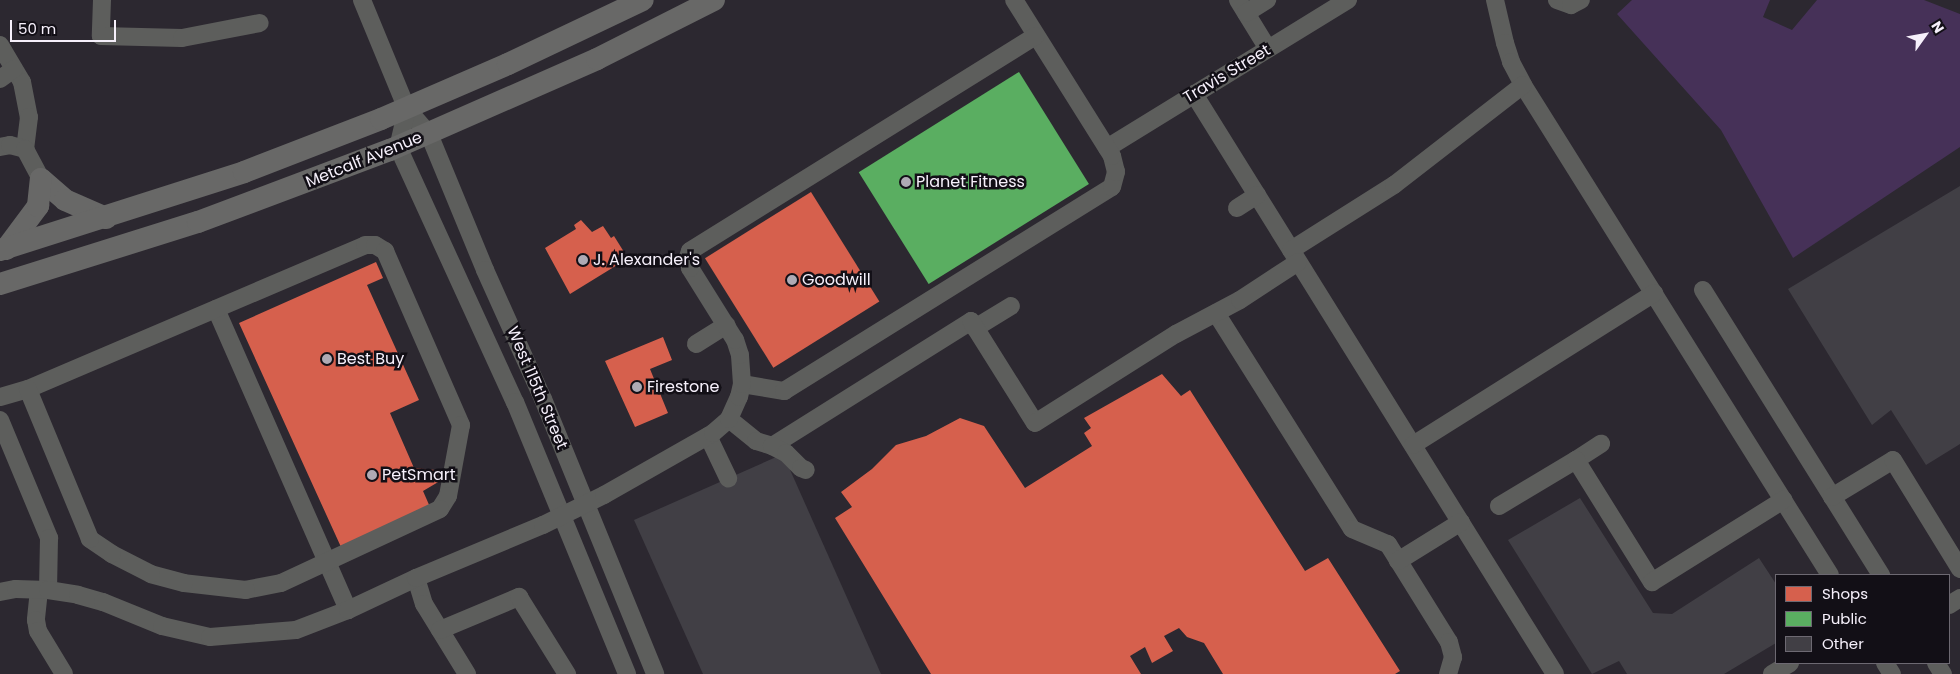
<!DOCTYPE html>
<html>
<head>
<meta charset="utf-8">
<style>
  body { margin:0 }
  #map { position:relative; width:1960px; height:674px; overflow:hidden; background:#2c2830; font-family:Poppins,sans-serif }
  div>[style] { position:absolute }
  .green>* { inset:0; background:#463158 }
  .shops>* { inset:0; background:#d6604d; transform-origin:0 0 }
  .public>* { inset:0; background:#5aae61; transform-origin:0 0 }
  .building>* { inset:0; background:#413f45 }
  .minor>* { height:18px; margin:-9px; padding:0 9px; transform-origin:9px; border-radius:9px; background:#5d5e5c }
  .major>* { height:22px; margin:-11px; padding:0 11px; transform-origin:11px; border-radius:11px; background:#686867 }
  .dots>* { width:14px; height:14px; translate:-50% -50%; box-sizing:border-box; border:2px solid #120f16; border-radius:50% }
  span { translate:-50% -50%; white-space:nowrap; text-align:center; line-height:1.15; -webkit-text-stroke:5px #120f16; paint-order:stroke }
  .street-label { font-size:16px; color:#f6f0fb }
  .poi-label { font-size:16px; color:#f6f0fb }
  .left { translate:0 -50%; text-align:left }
  .legend { position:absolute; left:1775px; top:574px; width:175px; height:90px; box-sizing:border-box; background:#120f16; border:1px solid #6d6972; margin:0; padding:6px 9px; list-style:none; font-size:15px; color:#f6f0fb }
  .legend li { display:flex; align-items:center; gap:10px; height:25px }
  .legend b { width:25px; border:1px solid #6d6972 }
  .north { position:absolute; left:1900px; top:10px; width:50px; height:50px; -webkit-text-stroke:4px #120f16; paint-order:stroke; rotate:58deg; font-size:14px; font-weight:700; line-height:20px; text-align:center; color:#f6f0fb }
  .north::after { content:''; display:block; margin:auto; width:18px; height:22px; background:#f6f0fb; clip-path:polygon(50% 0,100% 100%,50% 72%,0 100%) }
  .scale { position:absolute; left:10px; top:20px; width:106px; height:22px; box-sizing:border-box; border:2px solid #f6f0fb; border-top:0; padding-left:6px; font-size:15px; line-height:18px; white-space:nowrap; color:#f6f0fb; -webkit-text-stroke:4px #120f16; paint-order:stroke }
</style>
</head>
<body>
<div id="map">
  <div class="green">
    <div style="clip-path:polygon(1632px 0,1770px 0,1763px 17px,1792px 30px,1817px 0,1924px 0,1960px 14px,1960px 147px,1793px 258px,1721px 130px,1617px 14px)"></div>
  </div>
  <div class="shops">
    <div style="left:811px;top:192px;width:129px;height:125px;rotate:58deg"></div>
    <div style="clip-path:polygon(581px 220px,592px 232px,603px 226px,611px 238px,614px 236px,624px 252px,618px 255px,622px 262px,570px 294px,545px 248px,576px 229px,574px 225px)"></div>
    <div style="clip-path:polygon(376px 262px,383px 278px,367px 285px,419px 400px,390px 413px,414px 468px,435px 470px,440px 481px,423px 491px,430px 507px,341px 547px,239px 323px)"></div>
    <div style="clip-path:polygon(663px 337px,672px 360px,650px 369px,668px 413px,635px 427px,605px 361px)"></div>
    <div style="clip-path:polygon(1162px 374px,1181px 396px,1190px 390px,1305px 571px,1328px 558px,1400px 671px,1395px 674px,1223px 674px,1204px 643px,1187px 637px,1179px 628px,1164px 636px,1173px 651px,1152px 663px,1145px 647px,1130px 656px,1141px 674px,931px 674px,835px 518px,852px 507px,841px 492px,872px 469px,896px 445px,926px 436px,960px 418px,984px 426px,1025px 488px,1092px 446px,1084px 433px,1091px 428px,1084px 418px)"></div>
  </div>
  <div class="public">
    <div style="left:1019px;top:72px;width:132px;height:189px;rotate:58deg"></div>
  </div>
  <div class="building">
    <div style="clip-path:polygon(1960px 186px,1960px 444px,1926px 465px,1891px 410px,1872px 425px,1788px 289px)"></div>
    <div style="clip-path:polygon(783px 454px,881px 674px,703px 674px,634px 520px)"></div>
    <div style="clip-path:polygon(1580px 498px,1653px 613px,1672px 614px,1759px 558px,1776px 584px,1776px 643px,1724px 674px,1627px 674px,1619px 661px,1592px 674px,1508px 540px)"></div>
  </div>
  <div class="minor">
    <div style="left:102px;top:0;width:36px;rotate:92deg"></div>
    <div style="left:101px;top:36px;width:81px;rotate:1.4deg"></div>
    <div style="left:182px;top:38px;width:79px;rotate:-10.9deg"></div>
    <div style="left:362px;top:0;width:118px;rotate:67.6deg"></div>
    <div style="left:407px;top:109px;width:33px;rotate:49deg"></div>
    <div style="left:429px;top:134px;width:147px;rotate:67.6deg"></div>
    <div style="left:485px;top:270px;width:141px;rotate:65.8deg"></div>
    <div style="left:543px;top:399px;width:297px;rotate:67.8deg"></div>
    <div style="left:1238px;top:0;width:57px;rotate:58.5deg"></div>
    <div style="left:1495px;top:0;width:44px;rotate:76.9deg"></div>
    <div style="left:1505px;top:43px;width:20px;rotate:72deg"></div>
    <div style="left:1511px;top:62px;width:26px;rotate:62deg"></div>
    <div style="left:1523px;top:85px;width:578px;rotate:57.93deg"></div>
    <div style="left:1557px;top:0;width:15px;rotate:20deg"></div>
    <div style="left:1571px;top:5px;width:11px;rotate:-27deg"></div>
    <div style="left:1246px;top:13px;width:25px;rotate:-32deg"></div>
    <div style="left:0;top:45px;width:43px;rotate:59.3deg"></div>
    <div style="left:22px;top:82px;width:36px;rotate:79deg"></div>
    <div style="left:29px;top:117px;width:32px;rotate:97deg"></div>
    <div style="left:0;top:79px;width:17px;rotate:-36deg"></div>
    <div style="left:1194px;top:94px;width:683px;rotate:58.1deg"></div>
    <div style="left:407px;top:109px;width:39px;rotate:103deg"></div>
    <div style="left:398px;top:147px;width:281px;rotate:65.4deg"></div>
    <div style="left:515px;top:402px;width:294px;rotate:67.6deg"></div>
    <div style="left:0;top:147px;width:10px;rotate:-11deg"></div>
    <div style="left:10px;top:145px;width:16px;rotate:15deg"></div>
    <div style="left:25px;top:149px;width:34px;rotate:62deg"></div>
    <div style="left:1107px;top:148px;width:283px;rotate:-31.6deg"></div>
    <div style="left:1237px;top:208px;width:24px;rotate:-33deg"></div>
    <div style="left:1291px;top:250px;width:122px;rotate:-32.3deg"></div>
    <div style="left:1394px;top:185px;width:163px;rotate:-37.8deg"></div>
    <div style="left:1703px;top:290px;width:336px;rotate:58deg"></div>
    <div style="left:216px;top:309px;width:329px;rotate:66.3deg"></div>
    <div style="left:1216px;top:313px;width:255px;rotate:57.8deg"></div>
    <div style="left:1352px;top:529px;width:39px;rotate:23deg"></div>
    <div style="left:1388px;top:544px;width:115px;rotate:58.1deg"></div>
    <div style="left:1449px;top:642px;width:16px;rotate:75deg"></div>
    <div style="left:1453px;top:657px;width:18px;rotate:106deg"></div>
    <div style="left:975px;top:328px;width:42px;rotate:-31.4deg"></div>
    <div style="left:696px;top:344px;width:36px;rotate:-32deg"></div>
    <div style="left:742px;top:384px;width:43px;rotate:9.5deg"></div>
    <div style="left:784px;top:391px;width:386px;rotate:-31.9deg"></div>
    <div style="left:1112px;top:187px;width:16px;rotate:-75deg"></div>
    <div style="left:1116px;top:172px;width:16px;rotate:-104deg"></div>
    <div style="left:1112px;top:156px;width:184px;rotate:-122.1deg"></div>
    <div style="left:0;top:397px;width:29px;rotate:-16deg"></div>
    <div style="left:28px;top:389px;width:366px;rotate:-23.1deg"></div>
    <div style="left:365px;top:245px;width:10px"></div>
    <div style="left:375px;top:245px;width:12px;rotate:31deg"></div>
    <div style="left:385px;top:251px;width:190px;rotate:66.4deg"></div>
    <div style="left:461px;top:425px;width:72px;rotate:100.4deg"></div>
    <div style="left:448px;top:496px;width:15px;rotate:122deg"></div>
    <div style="left:440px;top:509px;width:175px;rotate:155deg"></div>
    <div style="left:281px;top:583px;width:36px;rotate:169deg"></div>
    <div style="left:246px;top:590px;width:62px;rotate:-173.6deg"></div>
    <div style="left:184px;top:583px;width:34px;rotate:-165deg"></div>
    <div style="left:151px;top:574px;width:44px;rotate:-152.9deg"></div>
    <div style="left:112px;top:554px;width:27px;rotate:-146deg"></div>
    <div style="left:90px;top:539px;width:162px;rotate:-112.5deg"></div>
    <div style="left:729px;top:419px;width:35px;rotate:39deg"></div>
    <div style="left:756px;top:441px;width:17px;rotate:17deg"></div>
    <div style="left:772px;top:446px;width:235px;rotate:-32.1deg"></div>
    <div style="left:971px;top:321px;width:120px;rotate:57.9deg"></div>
    <div style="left:1035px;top:423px;width:167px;rotate:-32.3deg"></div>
    <div style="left:1176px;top:334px;width:72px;rotate:-28deg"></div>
    <div style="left:1240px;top:300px;width:69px;rotate:-33.2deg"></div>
    <div style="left:0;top:420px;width:128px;rotate:67.4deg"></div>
    <div style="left:49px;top:538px;width:52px;rotate:91.1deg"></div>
    <div style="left:708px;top:436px;width:47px;rotate:64.5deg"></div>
    <div style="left:1413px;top:445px;width:285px;rotate:-32.2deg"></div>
    <div style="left:772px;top:446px;width:16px;rotate:27deg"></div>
    <div style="left:786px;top:453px;width:21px;rotate:45deg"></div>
    <div style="left:801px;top:468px;width:5px;rotate:22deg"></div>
    <div style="left:1576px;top:460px;width:30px;rotate:-33deg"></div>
    <div style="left:1832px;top:497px;width:71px;rotate:-31.2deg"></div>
    <div style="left:1893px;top:460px;width:128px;rotate:58.4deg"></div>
    <div style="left:1499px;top:506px;width:90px;rotate:-30.9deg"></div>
    <div style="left:1576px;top:460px;width:144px;rotate:58.1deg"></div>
    <div style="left:1652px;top:582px;width:155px;rotate:-32deg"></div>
    <div style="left:1398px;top:561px;width:74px;rotate:-31.8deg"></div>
    <div style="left:416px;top:578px;width:27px;rotate:73deg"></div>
    <div style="left:424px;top:604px;width:82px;rotate:58.4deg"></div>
    <div style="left:39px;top:590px;width:30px;rotate:96deg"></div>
    <div style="left:36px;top:620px;width:11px;rotate:80deg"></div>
    <div style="left:38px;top:631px;width:50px;rotate:58.8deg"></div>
    <div style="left:0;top:592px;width:16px;rotate:-11deg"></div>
    <div style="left:16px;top:589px;width:32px;rotate:2deg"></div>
    <div style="left:48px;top:590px;width:30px;rotate:9deg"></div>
    <div style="left:78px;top:595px;width:26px;rotate:16deg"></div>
    <div style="left:103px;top:602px;width:64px;rotate:22.1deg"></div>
    <div style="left:162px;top:626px;width:49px;rotate:12.9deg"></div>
    <div style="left:210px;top:637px;width:86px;rotate:-4.7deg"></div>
    <div style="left:296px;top:630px;width:56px;rotate:-21deg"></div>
    <div style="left:348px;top:610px;width:75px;rotate:-25.2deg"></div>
    <div style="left:416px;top:578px;width:138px;rotate:-22.7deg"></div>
    <div style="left:543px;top:525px;width:68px;rotate:-26.2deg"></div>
    <div style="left:604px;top:495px;width:125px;rotate:-29.6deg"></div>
    <div style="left:713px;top:433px;width:21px;rotate:-41deg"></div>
    <div style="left:729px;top:419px;width:24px;rotate:-66deg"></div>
    <div style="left:739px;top:397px;width:13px;rotate:-77deg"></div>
    <div style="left:742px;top:384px;width:29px;rotate:-94deg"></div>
    <div style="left:740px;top:355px;width:16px;rotate:-108deg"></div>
    <div style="left:735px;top:340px;width:85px;rotate:-122deg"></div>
    <div style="left:690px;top:268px;width:11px;rotate:-100deg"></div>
    <div style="left:688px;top:257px;width:6px;rotate:-72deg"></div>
    <div style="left:690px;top:251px;width:407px;rotate:-31.9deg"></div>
    <div style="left:1949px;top:605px;width:13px;rotate:-32deg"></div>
    <div style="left:440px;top:630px;width:86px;rotate:-22.7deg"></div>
    <div style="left:519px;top:597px;width:91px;rotate:58.1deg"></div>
    <div style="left:1885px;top:663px;width:13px;rotate:58deg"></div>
    <div style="left:1936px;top:663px;width:13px;rotate:58deg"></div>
    <div style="left:1772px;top:674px;width:21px;rotate:-31deg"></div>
  </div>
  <div class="major">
    <div style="left:41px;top:179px;width:32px;rotate:41deg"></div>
    <div style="left:65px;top:200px;width:45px;rotate:23.7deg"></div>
    <div style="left:6px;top:249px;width:54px;rotate:-53.3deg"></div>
    <div style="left:38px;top:206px;width:27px;rotate:-84deg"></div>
    <div style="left:0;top:250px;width:256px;rotate:-17.7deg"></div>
    <div style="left:244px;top:172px;width:147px;rotate:-21.1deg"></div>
    <div style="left:381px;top:119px;width:138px;rotate:-23.4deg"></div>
    <div style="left:508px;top:64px;width:149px;rotate:-25.4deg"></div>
    <div style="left:0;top:284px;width:207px;rotate:-17.4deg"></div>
    <div style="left:198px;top:222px;width:205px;rotate:-20.6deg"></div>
    <div style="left:390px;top:150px;width:226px;rotate:-23.7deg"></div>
    <div style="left:597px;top:59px;width:131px;rotate:-26.8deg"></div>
  </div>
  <div class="dots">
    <div style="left:906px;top:182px;background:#afaab4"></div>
    <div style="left:583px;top:260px;background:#afaab4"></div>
    <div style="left:792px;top:280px;background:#afaab4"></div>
    <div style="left:327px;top:359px;background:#afaab4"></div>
    <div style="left:637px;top:387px;background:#afaab4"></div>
    <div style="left:372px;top:475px;background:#afaab4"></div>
  </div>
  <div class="street-label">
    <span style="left:1227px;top:74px;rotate:-31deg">Travis Street</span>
    <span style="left:364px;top:160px;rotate:-22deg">Metcalf Avenue</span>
    <span style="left:537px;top:388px;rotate:67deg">West 115th Street</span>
  </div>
  <div class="poi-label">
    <span class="left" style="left:916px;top:182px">Planet Fitness</span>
    <span class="left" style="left:593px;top:260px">J. Alexander's</span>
    <span class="left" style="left:802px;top:280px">Goodwill</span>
    <span class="left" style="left:337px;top:359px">Best Buy</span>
    <span class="left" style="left:647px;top:387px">Firestone</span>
    <span class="left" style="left:382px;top:475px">PetSmart</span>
  </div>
  <ul class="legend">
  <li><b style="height:14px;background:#d6604d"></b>Shops</li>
  <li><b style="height:14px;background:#5aae61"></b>Public</li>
  <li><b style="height:14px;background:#413f45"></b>Other</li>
  </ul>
  <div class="north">N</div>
  <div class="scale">50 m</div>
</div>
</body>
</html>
